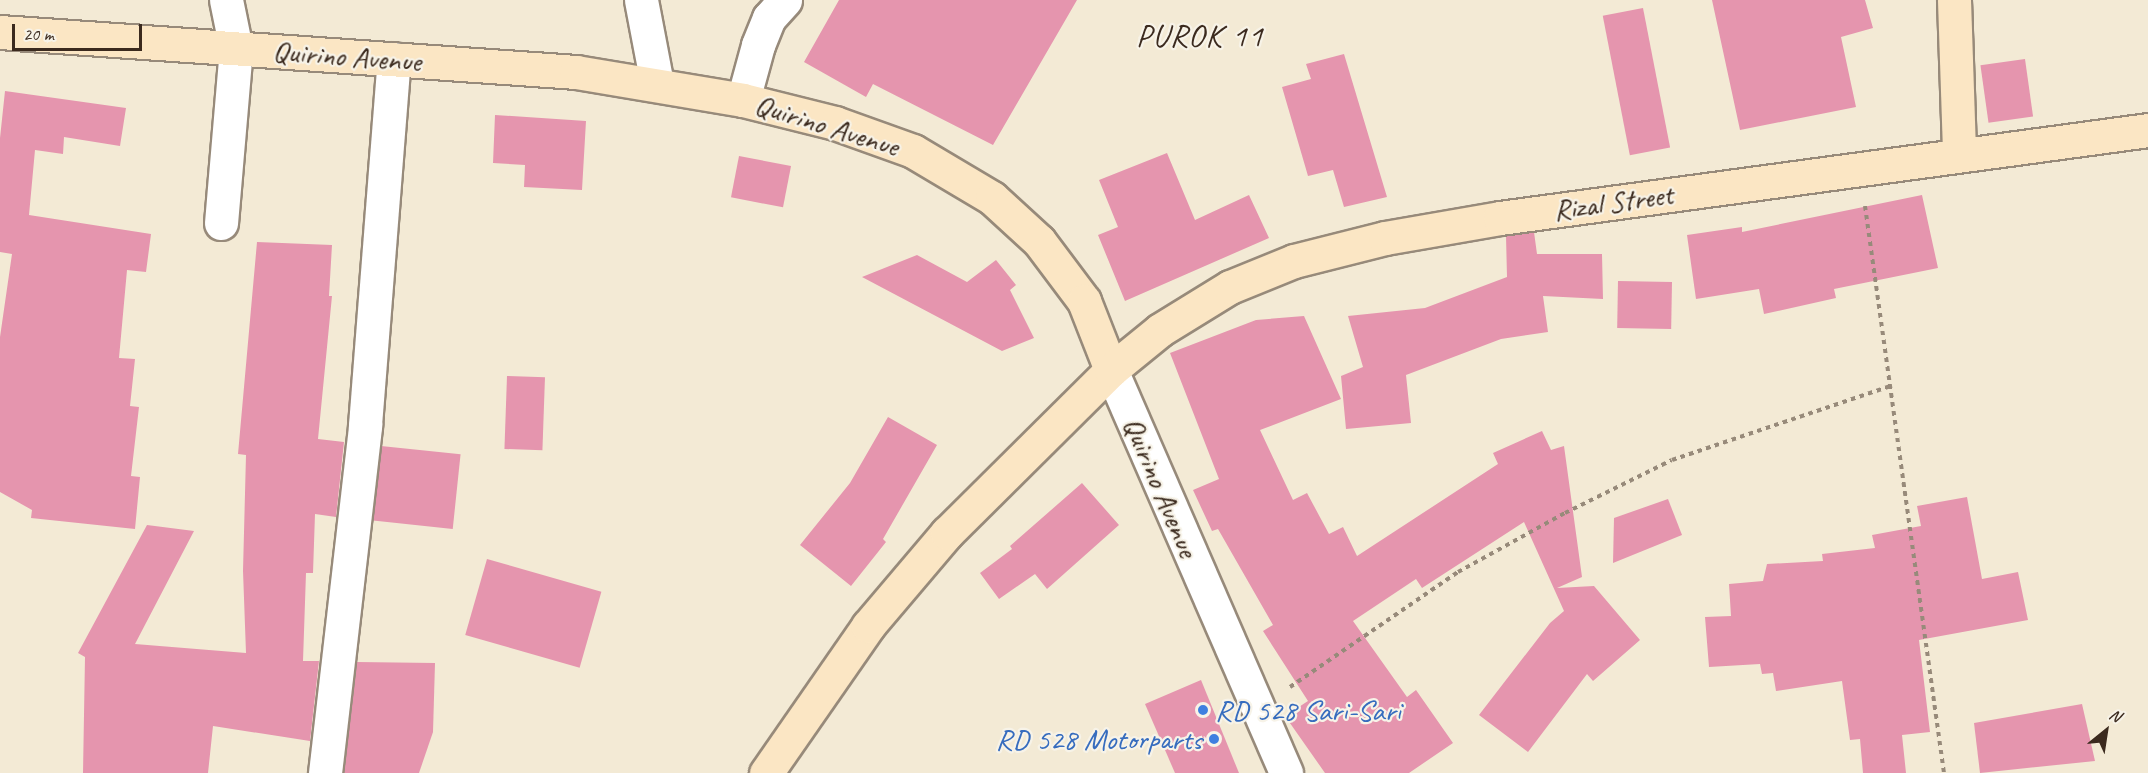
<!DOCTYPE html>
<html>
<head>
<meta charset="utf-8">
<style>
  body { margin:0 }
  #map { position:relative; width:2148px; height:773px; overflow:hidden; background:#f3ead5; font-family:Caveat,sans-serif }
  div>[style] { position:absolute }
  .building>* { inset:0; background:#e595ae; transform-origin:0 0 }
  .path>* { height:4px; margin-top:-2px; transform-origin:0; background:repeating-linear-gradient(90deg,#978a7a 0 4.5px,transparent 0 9px) }
  .roads { filter:drop-shadow(2px 0 #978a7a) drop-shadow(-2px 0 #978a7a) drop-shadow(0 2px #978a7a) drop-shadow(0 -2px #978a7a) }
  .street>* { height:33px; margin:-16.5px; padding:0 16.5px; transform-origin:16.5px; border-radius:16.5px; background:#fff }
  .secondary>* { height:33px; margin:-16.5px; padding:0 16.5px; transform-origin:16.5px; border-radius:16.5px; background:#fbe6c4 }
  .dots>* { width:16px; height:16px; translate:-50% -50%; box-sizing:border-box; border:3px solid #f7f3e8; border-radius:50% }
  span { translate:-50% -50%; white-space:nowrap; text-align:center; line-height:1.15; -webkit-text-stroke:4.5px #f7f3e8; paint-order:stroke }
  .street-label { font-size:30px; color:#3b2a1e }
  .shop-label { font-size:30px; color:#366cbe }
  .left { translate:0 -50%; text-align:left }
  .right { translate:-100% -50%; text-align:right }
  .neighbourhood-label { font-size:32px; color:#3b2a1e; letter-spacing:1.5px }
  .north { position:absolute; left:2076px; top:701px; width:60px; height:60px; -webkit-text-stroke:4px #f7f3e8; paint-order:stroke; rotate:30deg; font-size:16px; font-weight:700; line-height:24px; text-align:center; color:#3b2a1e }
  .north::after { content:''; display:block; margin:auto; width:21px; height:27px; background:#3b2a1e; clip-path:polygon(50% 0,100% 100%,50% 72%,0 100%) }
  .scale { position:absolute; left:12px; top:24px; width:130px; height:27px; box-sizing:border-box; border:3px solid #3b2a1e; border-top:0; padding-left:8px; font-size:18px; line-height:21px; white-space:nowrap; color:#3b2a1e; -webkit-text-stroke:4px #f7f3e8; paint-order:stroke }
</style>
</head>
<body>
<div id="map">
  <div class="building">
    <div style="clip-path:polygon(839px 0,1077px 0,993px 145px,873px 84px,866px 97px,804px 62px)"></div>
    <div style="clip-path:polygon(1712px 0,1865px 0,1873px 28px,1841px 37px,1856px 107px,1740px 130px)"></div>
    <div style="left:1643px;top:8px;width:142px;height:41px;rotate:79deg"></div>
    <div style="clip-path:polygon(1344px 54px,1387px 197px,1344px 207px,1333px 170px,1308px 176px,1282px 87px,1311px 79px,1306px 64px)"></div>
    <div style="left:2025px;top:59px;width:58px;height:45px;rotate:82deg"></div>
    <div style="clip-path:polygon(5px 91px,126px 108px,120px 146px,64px 137px,63px 154px,35px 150px,29px 215px,151px 234px,146px 272px,127px 270px,119px 358px,135px 359px,130px 406px,139px 407px,131px 476px,140px 477px,135px 529px,31px 518px,32px 510px,0 492px,0 337px,12px 254px,0 252px,0 138px)"></div>
    <div style="clip-path:polygon(495px 115px,586px 121px,582px 190px,524px 187px,525px 165px,493px 163px)"></div>
    <div style="clip-path:polygon(1167px 153px,1195px 220px,1249px 195px,1269px 238px,1125px 301px,1098px 235px,1118px 227px,1099px 180px)"></div>
    <div style="left:739px;top:156px;width:53px;height:42px;rotate:11deg"></div>
    <div style="clip-path:polygon(1922px 195px,1938px 268px,1834px 289px,1836px 298px,1764px 314px,1759px 289px,1696px 299px,1687px 235px,1742px 227px,1742px 232px)"></div>
    <div style="clip-path:polygon(1534px 232px,1537px 254px,1602px 254px,1603px 299px,1543px 296px,1548px 332px,1501px 339px,1406px 375px,1411px 423px,1346px 429px,1341px 376px,1363px 367px,1348px 316px,1425px 308px,1507px 277px,1506px 236px)"></div>
    <div style="clip-path:polygon(257px 242px,332px 245px,329px 296px,332px 296px,318px 439px,344px 442px,336px 517px,315px 514px,313px 573px,306px 573px,303px 661px,319px 661px,310px 741px,213px 726px,208px 773px,83px 773px,85px 657px,78px 653px,147px 525px,194px 531px,135px 644px,246px 653px,243px 571px,246px 455px,238px 454px)"></div>
    <div style="clip-path:polygon(917px 255px,967px 282px,996px 260px,1016px 285px,1010px 290px,1034px 338px,1002px 351px,862px 277px)"></div>
    <div style="left:1618px;top:281px;width:54px;height:47px;rotate:1deg"></div>
    <div style="clip-path:polygon(1304px 316px,1341px 399px,1260px 430px,1293px 500px,1307px 493px,1329px 534px,1343px 527px,1357px 556px,1498px 464px,1493px 453px,1542px 431px,1551px 450px,1564px 446px,1582px 577px,1557px 588px,1594px 586px,1640px 640px,1593px 681px,1587px 674px,1528px 752px,1479px 715px,1550px 623px,1564px 611px,1524px 522px,1422px 588px,1416px 579px,1353px 621px,1407px 697px,1416px 690px,1453px 743px,1409px 773px,1325px 773px,1285px 716px,1308px 701px,1263px 631px,1273px 625px,1218px 529px,1212px 531px,1193px 490px,1219px 479px,1170px 353px,1256px 320px)"></div>
    <div style="left:507px;top:376px;width:38px;height:73px;rotate:2deg"></div>
    <div style="clip-path:polygon(888px 417px,937px 445px,883px 539px,886px 542px,851px 586px,800px 545px,850px 483px)"></div>
    <div style="left:381px;top:446px;width:80px;height:75px;rotate:6deg"></div>
    <div style="clip-path:polygon(1082px 483px,1119px 525px,1047px 589px,1035px 574px,999px 599px,980px 573px,1012px 549px,1010px 546px)"></div>
    <div style="clip-path:polygon(1967px 497px,1982px 579px,2018px 572px,2028px 620px,1919px 640px,1930px 732px,1902px 735px,1906px 773px,1863px 773px,1860px 739px,1850px 740px,1842px 681px,1776px 691px,1773px 673px,1762px 674px,1760px 664px,1709px 667px,1705px 617px,1731px 616px,1729px 584px,1763px 581px,1767px 564px,1823px 561px,1822px 554px,1875px 548px,1872px 535px,1921px 526px,1917px 506px)"></div>
    <div style="clip-path:polygon(1668px 499px,1682px 535px,1613px 563px,1614px 518px)"></div>
    <div style="left:487px;top:559px;width:119px;height:79px;rotate:16deg"></div>
    <div style="clip-path:polygon(357px 662px,435px 663px,433px 732px,419px 773px,344px 773px)"></div>
    <div style="clip-path:polygon(1201px 680px,1239px 773px,1175px 773px,1145px 704px)"></div>
    <div style="clip-path:polygon(2082px 704px,2095px 761px,1980px 773px,1974px 723px)"></div>
  </div>
  <div class="path">
    <div style="left:1865px;top:206px;width:572px;rotate:82.07deg"></div>
    <div style="left:1290px;top:687px;width:204px;rotate:-34.4deg"></div>
    <div style="left:1458px;top:572px;width:122px;rotate:-28.9deg"></div>
    <div style="left:1565px;top:513px;width:119px;rotate:-26.4deg"></div>
    <div style="left:1672px;top:460px;width:230px;rotate:-18.7deg"></div>
  </div>
  <div class="roads">
    <div class="street">
      <div style="left:641px;top:0;width:86px;rotate:79.2deg"></div>
      <div style="left:743px;top:100px;width:57px;rotate:-74.7deg"></div>
      <div style="left:758px;top:45px;width:29px;rotate:-68deg"></div>
      <div style="left:769px;top:18px;width:24px;rotate:-48deg"></div>
      <div style="left:221px;top:223px;width:175px;rotate:-85.1deg"></div>
      <div style="left:236px;top:49px;width:50px;rotate:-101.5deg"></div>
      <div style="left:1111px;top:370px;width:439px;rotate:66.5deg"></div>
      <div style="left:325px;top:773px;width:350px;rotate:-83.4deg"></div>
      <div style="left:365px;top:425px;width:367px;rotate:-85.5deg"></div>
    </div>
    <div class="secondary">
      <div style="left:1954px;top:0;width:153px;rotate:88.1deg"></div>
      <div style="left:0;top:32px;width:577px;rotate:3.97deg"></div>
      <div style="left:576px;top:72px;width:169px;rotate:9.5deg"></div>
      <div style="left:743px;top:100px;width:95px;rotate:14deg"></div>
      <div style="left:835px;top:123px;width:83px;rotate:19.7deg"></div>
      <div style="left:913px;top:151px;width:92px;rotate:30.7deg"></div>
      <div style="left:992px;top:198px;width:64px;rotate:42.5deg"></div>
      <div style="left:1039px;top:241px;width:75px;rotate:53.1deg"></div>
      <div style="left:1084px;top:301px;width:74px;rotate:68.6deg"></div>
      <div style="left:766px;top:773px;width:179px;rotate:-55.2deg"></div>
      <div style="left:868px;top:626px;width:122px;rotate:-49.7deg"></div>
      <div style="left:947px;top:533px;width:231px;rotate:-44.8deg"></div>
      <div style="left:1111px;top:370px;width:63px;rotate:-39.2deg"></div>
      <div style="left:1160px;top:330px;width:82px;rotate:-31.6deg"></div>
      <div style="left:1230px;top:287px;width:69px;rotate:-22.1deg"></div>
      <div style="left:1294px;top:261px;width:94px;rotate:-14.2deg"></div>
      <div style="left:1385px;top:238px;width:117px;rotate:-9.9deg"></div>
      <div style="left:1500px;top:218px;width:654px;rotate:-7.73deg"></div>
    </div>
  </div>
  <div class="dots">
    <div style="left:1203px;top:710px;background:#3f7fe0"></div>
    <div style="left:1214px;top:739px;background:#3f7fe0"></div>
  </div>
  <div class="street-label">
    <span style="left:347px;top:56px;rotate:4deg">Quirino Avenue</span>
    <span style="left:827px;top:125px;rotate:17deg">Quirino Avenue</span>
    <span style="left:1613px;top:202px;rotate:-8deg">Rizal Street</span>
    <span style="left:1161px;top:487px;rotate:67deg">Quirino Avenue</span>
  </div>
  <div class="shop-label">
    <span class="left" style="left:1215px;top:710px">RD 528 Sari-Sari</span>
    <span class="right" style="left:1202px;top:739px">RD 528 Motorparts</span>
  </div>
  <div class="neighbourhood-label">
    <span style="left:1200px;top:36px">PUROK 11</span>
  </div>
  <div class="north">N</div>
  <div class="scale">20 m</div>
</div>
</body>
</html>
